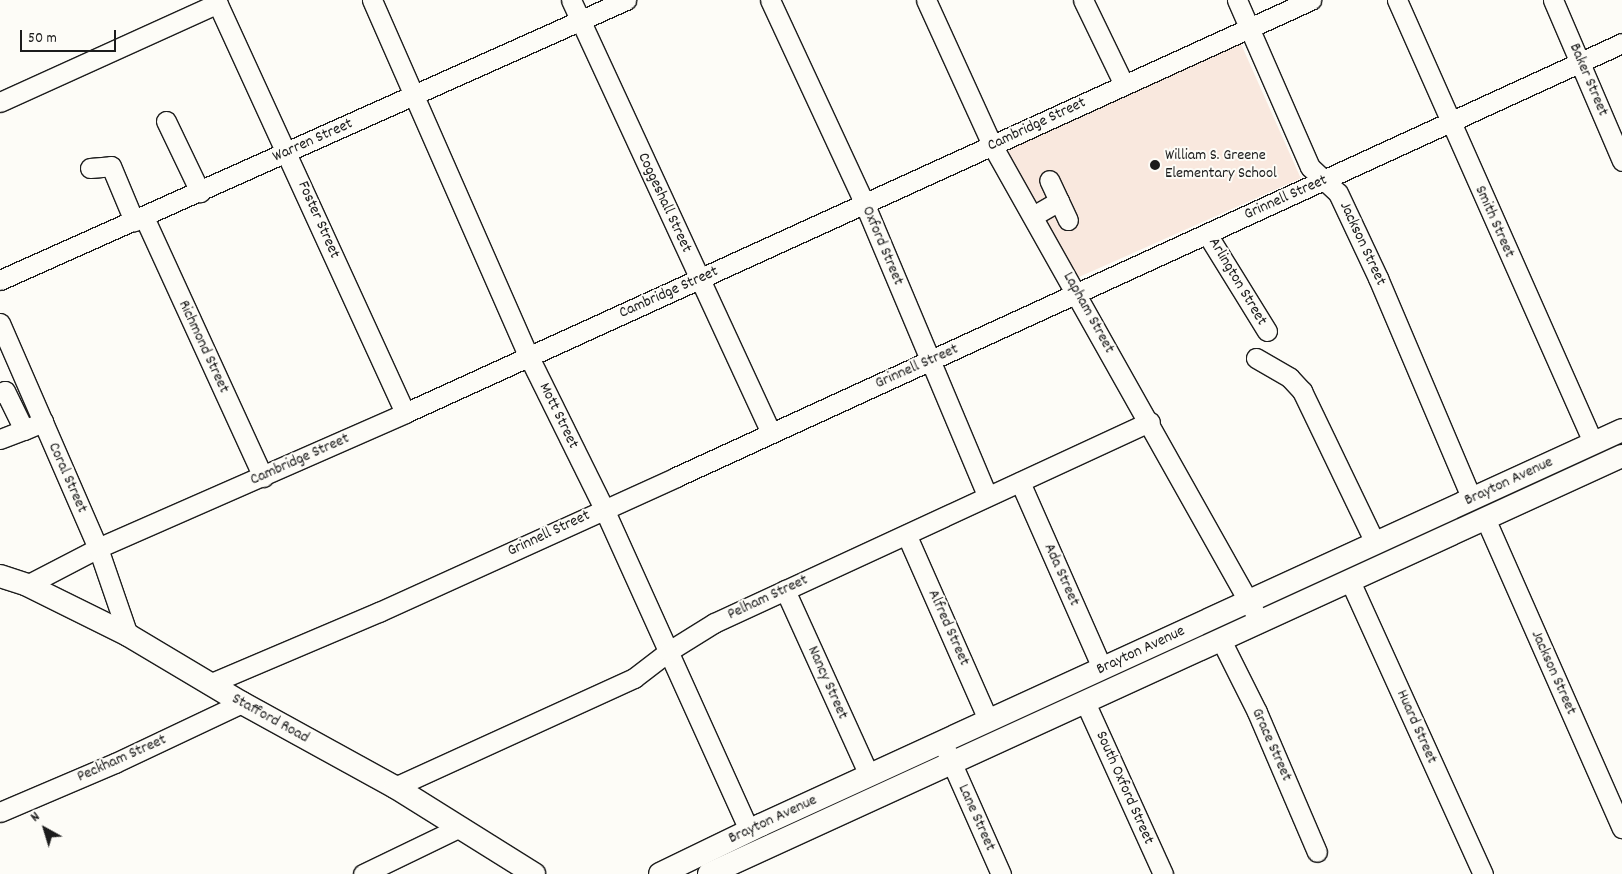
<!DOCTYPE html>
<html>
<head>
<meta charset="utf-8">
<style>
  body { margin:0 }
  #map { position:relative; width:1622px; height:874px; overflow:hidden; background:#fdfcf7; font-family:Dekko,sans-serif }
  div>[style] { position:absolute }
  .built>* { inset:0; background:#f9e8de; transform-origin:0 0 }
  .roads { filter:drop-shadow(1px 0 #1c1c1c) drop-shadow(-1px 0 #1c1c1c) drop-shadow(0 1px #1c1c1c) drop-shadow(0 -1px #1c1c1c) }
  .minor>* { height:19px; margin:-9.5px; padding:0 9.5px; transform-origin:9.5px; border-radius:9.5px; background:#fdfcf7 }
  .major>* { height:22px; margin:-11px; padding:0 11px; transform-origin:11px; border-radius:11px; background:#fdfcf7 }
  .dots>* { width:14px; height:14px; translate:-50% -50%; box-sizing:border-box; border:2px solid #fdfcf7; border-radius:50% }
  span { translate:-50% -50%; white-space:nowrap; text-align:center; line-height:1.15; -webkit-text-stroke:4px #fdfcf7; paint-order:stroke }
  .street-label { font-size:16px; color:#1c1c1c }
  .poi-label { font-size:16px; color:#1c1c1c }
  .left { translate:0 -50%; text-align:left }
  .north { position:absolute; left:20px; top:804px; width:50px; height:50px; -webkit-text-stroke:4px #fdfcf7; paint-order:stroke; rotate:321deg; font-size:14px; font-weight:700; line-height:20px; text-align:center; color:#1c1c1c }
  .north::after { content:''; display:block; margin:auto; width:18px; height:22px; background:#1c1c1c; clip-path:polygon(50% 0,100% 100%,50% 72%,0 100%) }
  .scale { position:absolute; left:20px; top:30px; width:96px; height:22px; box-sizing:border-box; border:2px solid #1c1c1c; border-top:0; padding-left:6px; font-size:15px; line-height:18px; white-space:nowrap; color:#1c1c1c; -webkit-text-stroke:4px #fdfcf7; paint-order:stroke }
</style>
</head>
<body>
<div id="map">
  <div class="built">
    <div style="left:1241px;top:44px;width:147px;height:257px;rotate:66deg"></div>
  </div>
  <div class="roads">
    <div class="minor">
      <div style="left:216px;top:0;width:454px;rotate:65.4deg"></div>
      <div style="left:372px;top:0;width:390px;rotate:66.3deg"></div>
      <div style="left:529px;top:357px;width:169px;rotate:63.7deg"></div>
      <div style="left:604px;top:509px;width:352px;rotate:65.7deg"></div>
      <div style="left:571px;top:0;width:476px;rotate:65.2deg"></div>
      <div style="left:770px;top:0;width:226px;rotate:65.1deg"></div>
      <div style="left:865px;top:205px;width:315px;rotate:67.2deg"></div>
      <div style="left:926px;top:0;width:159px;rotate:65.5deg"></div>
      <div style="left:992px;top:145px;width:547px;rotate:60.67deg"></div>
      <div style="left:1083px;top:0;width:94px;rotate:64.2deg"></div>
      <div style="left:1237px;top:0;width:182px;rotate:66.4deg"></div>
      <div style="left:1310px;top:167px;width:38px;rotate:43deg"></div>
      <div style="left:1338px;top:193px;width:94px;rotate:64.8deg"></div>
      <div style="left:1378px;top:278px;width:240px;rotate:67deg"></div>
      <div style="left:1397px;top:0;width:484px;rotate:66.1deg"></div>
      <div style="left:1553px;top:0;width:175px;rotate:66.8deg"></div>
      <div style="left:0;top:102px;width:239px;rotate:-24.4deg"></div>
      <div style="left:166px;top:121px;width:79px;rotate:64.4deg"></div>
      <div style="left:90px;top:168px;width:21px;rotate:-5deg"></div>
      <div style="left:111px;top:166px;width:60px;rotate:67.3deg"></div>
      <div style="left:1059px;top:201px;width:21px;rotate:65deg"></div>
      <div style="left:1033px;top:216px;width:30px;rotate:-30deg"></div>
      <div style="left:1059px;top:201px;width:23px;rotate:-115deg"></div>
      <div style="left:144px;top:217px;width:286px;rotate:65.4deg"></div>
      <div style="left:1207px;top:234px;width:114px;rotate:58.3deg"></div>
      <div style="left:0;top:280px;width:686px;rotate:-24.1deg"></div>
      <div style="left:0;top:323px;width:245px;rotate:66.5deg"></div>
      <div style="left:98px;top:548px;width:92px;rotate:71deg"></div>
      <div style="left:1256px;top:358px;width:39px;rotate:30deg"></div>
      <div style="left:1290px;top:378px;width:18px;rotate:47deg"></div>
      <div style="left:1302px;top:391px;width:169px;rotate:64.3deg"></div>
      <div style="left:0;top:393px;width:5px;rotate:-22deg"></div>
      <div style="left:5px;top:391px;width:43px;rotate:64deg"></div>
      <div style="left:24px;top:430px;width:21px;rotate:-23deg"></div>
      <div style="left:0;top:439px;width:26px;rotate:-21deg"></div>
      <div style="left:1020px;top:482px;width:203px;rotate:66.2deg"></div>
      <div style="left:1485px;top:518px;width:339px;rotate:66.2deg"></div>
      <div style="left:907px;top:536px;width:201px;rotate:66.2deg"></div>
      <div style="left:1350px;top:581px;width:322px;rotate:65.6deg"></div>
      <div style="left:27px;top:585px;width:80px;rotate:-27.5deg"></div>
      <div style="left:98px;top:548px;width:335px;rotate:-23.7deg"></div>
      <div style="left:405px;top:413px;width:996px;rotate:-24.51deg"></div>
      <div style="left:785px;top:590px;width:203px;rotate:65.6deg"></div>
      <div style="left:1221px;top:640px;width:80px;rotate:63.4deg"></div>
      <div style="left:1257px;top:712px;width:152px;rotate:66.8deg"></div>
      <div style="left:209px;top:684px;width:185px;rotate:-23deg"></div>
      <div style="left:379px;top:612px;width:326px;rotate:-24.4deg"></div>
      <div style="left:676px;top:477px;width:1041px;rotate:-24.64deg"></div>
      <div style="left:1085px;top:702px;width:189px;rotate:65.6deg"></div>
      <div style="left:946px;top:750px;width:136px;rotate:66.1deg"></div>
      <div style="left:395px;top:787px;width:263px;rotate:-24.5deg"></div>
      <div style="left:634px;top:678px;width:44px;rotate:-37.6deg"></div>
      <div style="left:669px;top:651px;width:53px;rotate:-31.9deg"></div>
      <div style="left:714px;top:623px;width:480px;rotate:-24.8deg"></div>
      <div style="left:0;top:812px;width:125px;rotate:-23.1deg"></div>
      <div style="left:115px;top:763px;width:140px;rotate:-25.3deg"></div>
      <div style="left:363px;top:874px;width:106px;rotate:-25.8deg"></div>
    </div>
    <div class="major">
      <div style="left:0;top:576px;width:28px;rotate:18deg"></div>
      <div style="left:27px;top:585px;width:113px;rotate:26.3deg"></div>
      <div style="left:128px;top:635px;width:133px;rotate:30.8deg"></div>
      <div style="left:242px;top:703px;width:175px;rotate:28.8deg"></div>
      <div style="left:395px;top:787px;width:164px;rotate:32deg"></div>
      <div style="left:660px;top:874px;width:112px;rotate:-25.9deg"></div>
      <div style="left:761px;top:825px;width:947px;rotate:-24.64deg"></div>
      <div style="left:709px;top:874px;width:1004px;rotate:-24.6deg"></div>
    </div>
  </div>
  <div class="dots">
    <div style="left:1155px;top:165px;background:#1c1c1c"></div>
  </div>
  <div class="street-label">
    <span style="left:1588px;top:80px;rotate:67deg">Baker Street</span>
    <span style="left:1037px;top:125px;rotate:-25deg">Cambridge Street</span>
    <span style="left:313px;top:141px;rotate:-24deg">Warren Street</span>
    <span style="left:1286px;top:198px;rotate:-24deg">Grinnell Street</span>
    <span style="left:664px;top:203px;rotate:65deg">Coggeshall Street</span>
    <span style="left:318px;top:220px;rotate:66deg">Foster Street</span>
    <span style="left:1494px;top:222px;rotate:66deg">Smith Street</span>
    <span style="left:1362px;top:244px;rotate:65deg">Jackson Street</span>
    <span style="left:882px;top:246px;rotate:67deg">Oxford Street</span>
    <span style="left:1237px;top:282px;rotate:59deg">Arlington Street</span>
    <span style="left:669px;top:293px;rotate:-24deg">Cambridge Street</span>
    <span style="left:1088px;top:313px;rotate:61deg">Lapham Street</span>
    <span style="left:203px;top:347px;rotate:65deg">Richmond Street</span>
    <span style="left:917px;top:367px;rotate:-24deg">Grinnell Street</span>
    <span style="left:558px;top:416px;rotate:64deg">Mott Street</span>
    <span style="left:300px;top:460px;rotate:-24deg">Cambridge Street</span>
    <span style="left:67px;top:478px;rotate:66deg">Coral Street</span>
    <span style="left:1509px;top:482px;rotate:-25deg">Brayton Avenue</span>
    <span style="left:549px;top:534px;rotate:-25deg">Grinnell Street</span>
    <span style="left:1061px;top:575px;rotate:66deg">Ada Street</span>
    <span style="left:768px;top:598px;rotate:-25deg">Pelham Street</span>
    <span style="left:948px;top:628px;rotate:66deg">Alfred Street</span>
    <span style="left:1141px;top:651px;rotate:-25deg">Brayton Avenue</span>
    <span style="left:1553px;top:673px;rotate:66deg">Jackson Street</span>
    <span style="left:827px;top:683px;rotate:66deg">Nancy Street</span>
    <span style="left:270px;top:719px;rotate:29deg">Stafford Road</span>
    <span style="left:1416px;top:727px;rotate:66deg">Huard Street</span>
    <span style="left:1271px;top:745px;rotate:66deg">Grace Street</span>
    <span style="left:122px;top:759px;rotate:-24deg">Peckham Street</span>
    <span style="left:1124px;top:788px;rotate:66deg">South Oxford Street</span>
    <span style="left:976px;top:818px;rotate:66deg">Lane Street</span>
    <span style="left:773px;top:820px;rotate:-25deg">Brayton Avenue</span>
  </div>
  <div class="poi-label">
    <span class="left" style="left:1165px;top:165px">William S. Greene<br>Elementary School</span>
  </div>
  <div class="north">N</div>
  <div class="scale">50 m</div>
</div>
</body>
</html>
